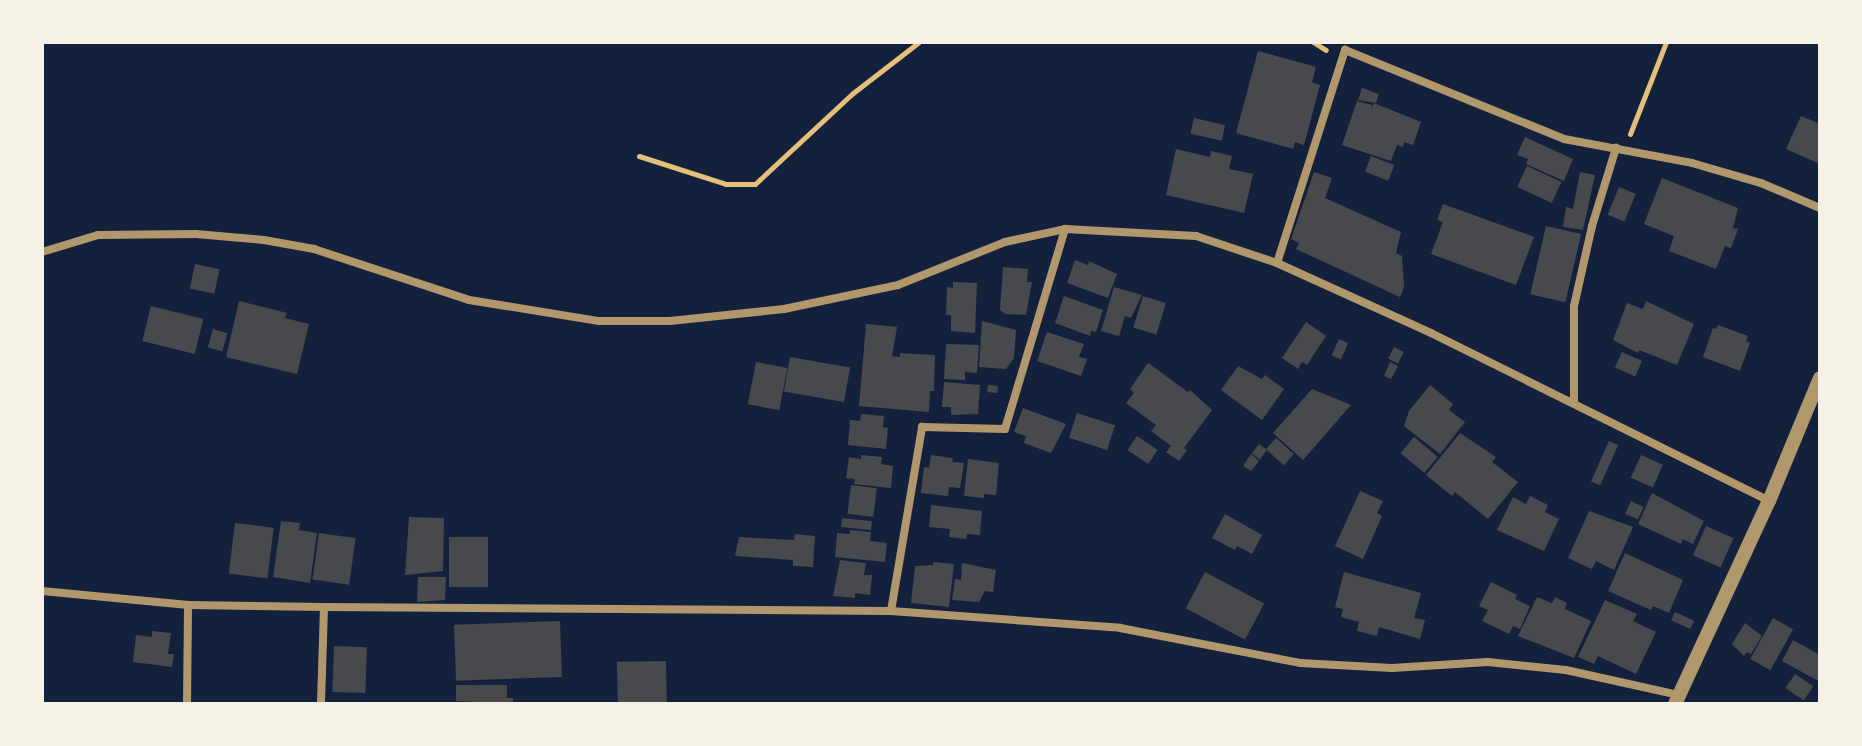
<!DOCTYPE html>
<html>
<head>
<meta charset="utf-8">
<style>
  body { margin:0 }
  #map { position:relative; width:1862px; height:746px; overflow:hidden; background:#14213d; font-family:"Space Grotesk",sans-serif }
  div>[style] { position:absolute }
  .building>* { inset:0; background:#48494c; transform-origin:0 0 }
  .path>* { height:5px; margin:-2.5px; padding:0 2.5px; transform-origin:2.5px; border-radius:2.5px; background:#e5c07b }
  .minor>* { height:8px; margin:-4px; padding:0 4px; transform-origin:4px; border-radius:4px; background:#b1986c }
  .tertiary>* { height:14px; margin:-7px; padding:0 7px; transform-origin:7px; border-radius:7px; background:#b1986c }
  span { translate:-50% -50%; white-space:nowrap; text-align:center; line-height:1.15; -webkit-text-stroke:7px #f6f1e7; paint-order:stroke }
  .frame { position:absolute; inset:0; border:44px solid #f6f1e7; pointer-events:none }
</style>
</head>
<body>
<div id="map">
  <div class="building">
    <div style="clip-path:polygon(1258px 51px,1316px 67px,1312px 82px,1320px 85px,1304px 145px,1295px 142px,1293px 149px,1236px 133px)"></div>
    <div style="clip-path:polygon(1362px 88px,1379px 94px,1376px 103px,1358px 100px)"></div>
    <div style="clip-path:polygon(1357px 101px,1372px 105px,1371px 109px,1374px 103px,1421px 122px,1413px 145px,1404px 142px,1403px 147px,1397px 145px,1391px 161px,1342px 145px)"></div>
    <div style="clip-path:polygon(1801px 116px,1820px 124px,1820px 164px,1786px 149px)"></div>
    <div style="left:1194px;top:118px;width:32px;height:16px;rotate:13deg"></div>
    <div style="clip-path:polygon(1525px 137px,1573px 159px,1564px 181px,1526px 164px,1528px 159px,1517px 155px)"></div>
    <div style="clip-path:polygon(1176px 149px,1210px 157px,1211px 151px,1232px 156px,1229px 169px,1253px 174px,1244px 213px,1166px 195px)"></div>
    <div style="left:1371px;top:156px;width:25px;height:17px;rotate:21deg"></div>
    <div style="left:1527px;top:166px;width:38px;height:23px;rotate:25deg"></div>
    <div style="clip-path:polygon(1314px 172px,1332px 178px,1325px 198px,1401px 232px,1396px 253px,1402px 256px,1404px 288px,1400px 297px,1296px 249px,1299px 243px,1291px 239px)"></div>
    <div style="clip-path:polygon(1580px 172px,1595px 175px,1583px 230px,1563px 227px,1566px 207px,1573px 209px)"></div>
    <div style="clip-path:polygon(1662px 178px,1738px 208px,1733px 228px,1738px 229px,1731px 248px,1725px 246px,1716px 269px,1669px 251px,1674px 236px,1644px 224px)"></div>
    <div style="left:1619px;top:187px;width:18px;height:30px;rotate:22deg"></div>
    <div style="clip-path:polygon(1443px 204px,1534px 237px,1516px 285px,1431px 254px,1443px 222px,1437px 220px)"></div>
    <div style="left:1546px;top:226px;width:36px;height:70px;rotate:13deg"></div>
    <div style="clip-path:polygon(1075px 260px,1088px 265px,1089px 261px,1117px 274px,1108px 298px,1067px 283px)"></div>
    <div style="left:195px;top:264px;width:25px;height:25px;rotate:12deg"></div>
    <div style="clip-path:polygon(1003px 267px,1028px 269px,1027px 282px,1032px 282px,1026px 315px,1005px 314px,1000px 310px)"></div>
    <div style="clip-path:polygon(953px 282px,977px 283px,975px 333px,951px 331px,951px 315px,946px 315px,947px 287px,953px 288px)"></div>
    <div style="clip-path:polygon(1114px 287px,1142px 295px,1131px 318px,1125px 316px,1119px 336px,1101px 331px)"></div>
    <div style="clip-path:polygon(1064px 296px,1103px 310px,1096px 332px,1091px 331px,1090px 336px,1055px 323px)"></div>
    <div style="left:1143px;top:296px;width:24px;height:33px;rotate:17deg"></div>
    <div style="clip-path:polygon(239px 301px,287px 313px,285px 318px,309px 324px,297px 374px,226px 357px)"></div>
    <div style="clip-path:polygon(1646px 301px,1694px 324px,1677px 365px,1639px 350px,1638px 353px,1613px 340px,1627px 303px,1643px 309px)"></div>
    <div style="left:151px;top:306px;width:54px;height:36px;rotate:14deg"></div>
    <div style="clip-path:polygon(982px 321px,1016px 330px,1014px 358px,1006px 369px,979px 367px)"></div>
    <div style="clip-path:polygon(1306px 322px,1326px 336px,1307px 365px,1302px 362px,1298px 369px,1282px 358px)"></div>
    <div style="clip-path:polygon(866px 324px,897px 327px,892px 356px,900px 357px,900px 353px,935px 355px,934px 391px,930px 391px,929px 412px,859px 406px)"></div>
    <div style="clip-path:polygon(1718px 325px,1748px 336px,1746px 341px,1750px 343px,1740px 371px,1703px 357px,1713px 328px,1716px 329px)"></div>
    <div style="left:213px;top:329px;width:15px;height:19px;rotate:16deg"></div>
    <div style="clip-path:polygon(1047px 332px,1084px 344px,1079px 357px,1087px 359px,1081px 376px,1037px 361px)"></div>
    <div style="left:1339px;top:339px;width:10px;height:18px;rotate:24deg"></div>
    <div style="clip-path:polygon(946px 344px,979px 345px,977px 373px,965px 372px,965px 380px,944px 379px)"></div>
    <div style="left:1394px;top:347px;width:11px;height:13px;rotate:27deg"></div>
    <div style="left:1622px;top:352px;width:22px;height:17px;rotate:24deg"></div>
    <div style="left:790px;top:357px;width:61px;height:35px;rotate:10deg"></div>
    <div style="left:756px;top:362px;width:32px;height:43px;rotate:11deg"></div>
    <div style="clip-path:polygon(1390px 362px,1398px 366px,1391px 379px,1384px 376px)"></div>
    <div style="clip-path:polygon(1148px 363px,1188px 392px,1190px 390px,1212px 410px,1184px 448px,1187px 450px,1179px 461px,1166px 452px,1171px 446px,1151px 431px,1156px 425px,1126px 403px,1134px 393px,1130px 389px)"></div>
    <div style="clip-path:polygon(1238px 366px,1262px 379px,1265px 375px,1284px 389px,1262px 420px,1221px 390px)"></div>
    <div style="clip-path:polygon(944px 382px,980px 385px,978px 414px,951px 415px,951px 407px,942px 407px)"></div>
    <div style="left:988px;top:385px;width:10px;height:7px;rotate:6deg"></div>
    <div style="clip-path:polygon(1430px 385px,1453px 404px,1449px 410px,1465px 422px,1440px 454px,1404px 426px,1409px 411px)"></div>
    <div style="clip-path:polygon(1312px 389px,1351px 405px,1303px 460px,1273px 433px)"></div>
    <div style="clip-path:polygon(1023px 408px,1066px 424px,1051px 453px,1024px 443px,1026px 436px,1014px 432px)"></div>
    <div style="left:1077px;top:413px;width:40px;height:26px;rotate:18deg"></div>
    <div style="clip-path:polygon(861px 414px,884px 416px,883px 427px,888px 428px,886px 449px,848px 445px,850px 420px,860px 421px)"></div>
    <div style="clip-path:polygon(1460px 433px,1496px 457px,1492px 462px,1518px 482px,1488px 519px,1455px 492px,1452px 496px,1426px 475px)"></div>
    <div style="left:1137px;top:436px;width:25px;height:17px;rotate:34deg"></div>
    <div style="left:1414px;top:437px;width:31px;height:21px;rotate:40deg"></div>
    <div style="left:1276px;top:438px;width:24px;height:15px;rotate:42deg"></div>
    <div style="left:1609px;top:441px;width:10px;height:44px;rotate:24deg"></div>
    <div style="left:1259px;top:444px;width:10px;height:12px;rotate:37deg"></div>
    <div style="clip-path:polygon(1251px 454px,1259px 461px,1251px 471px,1243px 466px)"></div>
    <div style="clip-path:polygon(861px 455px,882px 457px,881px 464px,893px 466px,891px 488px,854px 484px,855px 479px,846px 478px,849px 457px,861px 459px)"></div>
    <div style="clip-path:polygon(931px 455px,953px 458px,952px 462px,964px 463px,960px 488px,949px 487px,948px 496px,921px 493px,924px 467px,929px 468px)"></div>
    <div style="left:1641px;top:455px;width:24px;height:25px;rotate:24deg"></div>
    <div style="clip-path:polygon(968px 459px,999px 463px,996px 495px,984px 494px,984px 498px,964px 496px)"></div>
    <div style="left:851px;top:485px;width:26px;height:29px;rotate:7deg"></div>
    <div style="clip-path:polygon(1360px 491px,1383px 501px,1377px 513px,1382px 516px,1363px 559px,1335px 546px)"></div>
    <div style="clip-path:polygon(1652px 493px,1704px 521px,1693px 544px,1683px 539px,1681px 544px,1638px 524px)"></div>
    <div style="clip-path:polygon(1530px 496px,1548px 505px,1545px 512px,1559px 519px,1544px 551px,1497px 530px,1513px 497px,1526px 504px)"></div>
    <div style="left:1631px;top:501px;width:14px;height:14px;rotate:25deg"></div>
    <div style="clip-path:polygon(931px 505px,982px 511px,980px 535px,967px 534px,966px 539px,949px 537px,950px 529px,929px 527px)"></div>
    <div style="clip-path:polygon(1589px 511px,1633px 527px,1614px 570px,1596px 561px,1592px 569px,1568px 558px)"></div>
    <div style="clip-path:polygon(1225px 514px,1262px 535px,1252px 554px,1237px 546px,1235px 550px,1212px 538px)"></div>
    <div style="clip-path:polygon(409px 517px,444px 518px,443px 571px,405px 575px)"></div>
    <div style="left:842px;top:518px;width:30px;height:9px;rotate:6deg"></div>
    <div style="clip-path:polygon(281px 521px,300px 523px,299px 530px,317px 533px,310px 583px,273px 577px)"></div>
    <div style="left:235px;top:523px;width:39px;height:51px;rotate:7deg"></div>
    <div style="left:1706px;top:526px;width:30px;height:32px;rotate:24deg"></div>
    <div style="clip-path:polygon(850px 530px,871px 532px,870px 541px,887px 543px,885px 562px,835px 557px,837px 533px,850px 534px)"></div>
    <div style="left:319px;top:533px;width:37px;height:47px;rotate:8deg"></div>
    <div style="clip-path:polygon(795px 534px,815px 536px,813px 567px,793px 566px,793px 560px,735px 556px,739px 537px,794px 540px)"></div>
    <div style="left:449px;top:537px;width:39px;height:50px"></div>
    <div style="clip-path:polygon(1625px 553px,1683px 580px,1669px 613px,1653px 606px,1651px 610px,1608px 591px)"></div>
    <div style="clip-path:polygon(840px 560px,866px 563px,864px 575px,872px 575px,870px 595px,855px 593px,855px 598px,833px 596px)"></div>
    <div style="clip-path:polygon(933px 562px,954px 564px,949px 607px,911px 603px,915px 566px,933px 565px)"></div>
    <div style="clip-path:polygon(962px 563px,996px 570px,993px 592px,985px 591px,979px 602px,952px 600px,955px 579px,961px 580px)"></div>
    <div style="left:1205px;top:572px;width:67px;height:41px;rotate:28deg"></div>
    <div style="clip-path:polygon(1344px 572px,1421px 593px,1414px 618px,1425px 620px,1420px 639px,1379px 627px,1377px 636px,1357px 631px,1359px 622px,1341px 617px,1343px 609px,1335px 607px)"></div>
    <div style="clip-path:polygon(418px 577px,446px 577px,445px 600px,417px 602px)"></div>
    <div style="clip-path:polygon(1491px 582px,1517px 595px,1515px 599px,1530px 606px,1520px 629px,1513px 626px,1509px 634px,1482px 621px,1488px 610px,1479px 606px)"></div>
    <div style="clip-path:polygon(1537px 597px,1552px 603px,1555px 597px,1567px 603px,1565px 609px,1591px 621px,1574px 658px,1518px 636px)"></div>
    <div style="clip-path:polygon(1605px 600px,1637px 614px,1633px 621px,1656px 632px,1636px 674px,1598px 656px,1594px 664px,1578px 657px)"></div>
    <div style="left:1675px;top:612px;width:21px;height:9px;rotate:25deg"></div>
    <div style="left:1773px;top:618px;width:23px;height:47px;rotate:29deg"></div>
    <div style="left:560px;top:621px;width:56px;height:106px;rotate:88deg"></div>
    <div style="clip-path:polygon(1745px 623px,1762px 636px,1751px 654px,1747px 652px,1744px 656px,1732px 644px)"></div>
    <div style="clip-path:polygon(152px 631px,171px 633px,168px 654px,174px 654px,172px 667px,133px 662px,136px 635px,152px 637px)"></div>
    <div style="clip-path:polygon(1793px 640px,1820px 655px,1820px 682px,1782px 661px)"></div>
    <div style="left:334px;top:646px;width:33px;height:46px;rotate:2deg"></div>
    <div style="left:666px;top:661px;width:43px;height:49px;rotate:89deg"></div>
    <div style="left:1795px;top:674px;width:22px;height:17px;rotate:34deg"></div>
    <div style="clip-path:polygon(456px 685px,507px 685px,507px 698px,513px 698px,513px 704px,456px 701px)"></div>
  </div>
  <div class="path">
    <div style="left:1313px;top:42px;width:15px;rotate:32deg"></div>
    <div style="left:1630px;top:134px;width:99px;rotate:-68.6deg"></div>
    <div style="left:639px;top:156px;width:91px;rotate:17.8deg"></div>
    <div style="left:726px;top:184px;width:29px"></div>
    <div style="left:755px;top:184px;width:134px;rotate:-42.9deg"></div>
    <div style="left:853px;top:93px;width:83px;rotate:-37.7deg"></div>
  </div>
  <div class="minor">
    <div style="left:42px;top:252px;width:59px;rotate:-16.9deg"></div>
    <div style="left:98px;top:235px;width:98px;rotate:-0.6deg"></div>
    <div style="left:196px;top:234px;width:68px;rotate:5deg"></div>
    <div style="left:264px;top:240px;width:51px;rotate:10.2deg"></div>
    <div style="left:314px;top:249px;width:163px;rotate:18.2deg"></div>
    <div style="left:469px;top:300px;width:132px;rotate:9.2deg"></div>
    <div style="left:599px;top:321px;width:71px"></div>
    <div style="left:670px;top:321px;width:115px;rotate:-6deg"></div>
    <div style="left:784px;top:309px;width:116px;rotate:-11.9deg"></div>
    <div style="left:898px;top:285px;width:115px;rotate:-21.9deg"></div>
    <div style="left:1005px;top:242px;width:61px;rotate:-12.2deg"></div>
    <div style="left:1065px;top:229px;width:131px;rotate:3.1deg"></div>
    <div style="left:1196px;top:236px;width:85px;rotate:18.4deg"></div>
    <div style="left:1277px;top:263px;width:169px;rotate:24.4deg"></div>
    <div style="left:1431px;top:333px;width:377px;rotate:26.4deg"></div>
    <div style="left:1277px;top:263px;width:224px;rotate:-72.3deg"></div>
    <div style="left:1345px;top:50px;width:236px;rotate:22.1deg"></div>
    <div style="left:1564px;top:139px;width:130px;rotate:10.6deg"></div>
    <div style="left:1692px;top:163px;width:72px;rotate:16.2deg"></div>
    <div style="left:1761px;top:183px;width:64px;rotate:23deg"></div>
    <div style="left:1574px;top:403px;width:97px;rotate:-90deg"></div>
    <div style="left:1574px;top:306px;width:82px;rotate:-77.3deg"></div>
    <div style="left:1592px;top:226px;width:82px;rotate:-72.9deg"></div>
    <div style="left:42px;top:591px;width:147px;rotate:5.5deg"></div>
    <div style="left:188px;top:605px;width:136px;rotate:0.8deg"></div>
    <div style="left:324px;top:607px;width:97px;rotate:91.8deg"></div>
    <div style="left:324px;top:607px;width:567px;rotate:0.4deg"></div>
    <div style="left:891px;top:611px;width:187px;rotate:-80.4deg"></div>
    <div style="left:922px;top:427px;width:83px;rotate:1.4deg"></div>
    <div style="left:1005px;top:429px;width:209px;rotate:-73.3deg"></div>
    <div style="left:891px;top:611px;width:230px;rotate:4.2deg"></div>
    <div style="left:1120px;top:628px;width:183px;rotate:11deg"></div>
    <div style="left:1300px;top:663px;width:92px;rotate:3.1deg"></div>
    <div style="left:1392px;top:668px;width:96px;rotate:-3.6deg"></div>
    <div style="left:1488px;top:662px;width:78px;rotate:5.9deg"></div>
    <div style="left:1566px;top:670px;width:116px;rotate:12.5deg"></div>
    <div style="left:187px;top:704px;width:99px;rotate:-89.4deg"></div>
  </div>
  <div class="tertiary">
    <div style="left:1675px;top:704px;width:224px;rotate:-65.2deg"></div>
    <div style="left:1769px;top:501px;width:133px;rotate:-67.5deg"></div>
  </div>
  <div class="frame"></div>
</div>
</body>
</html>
